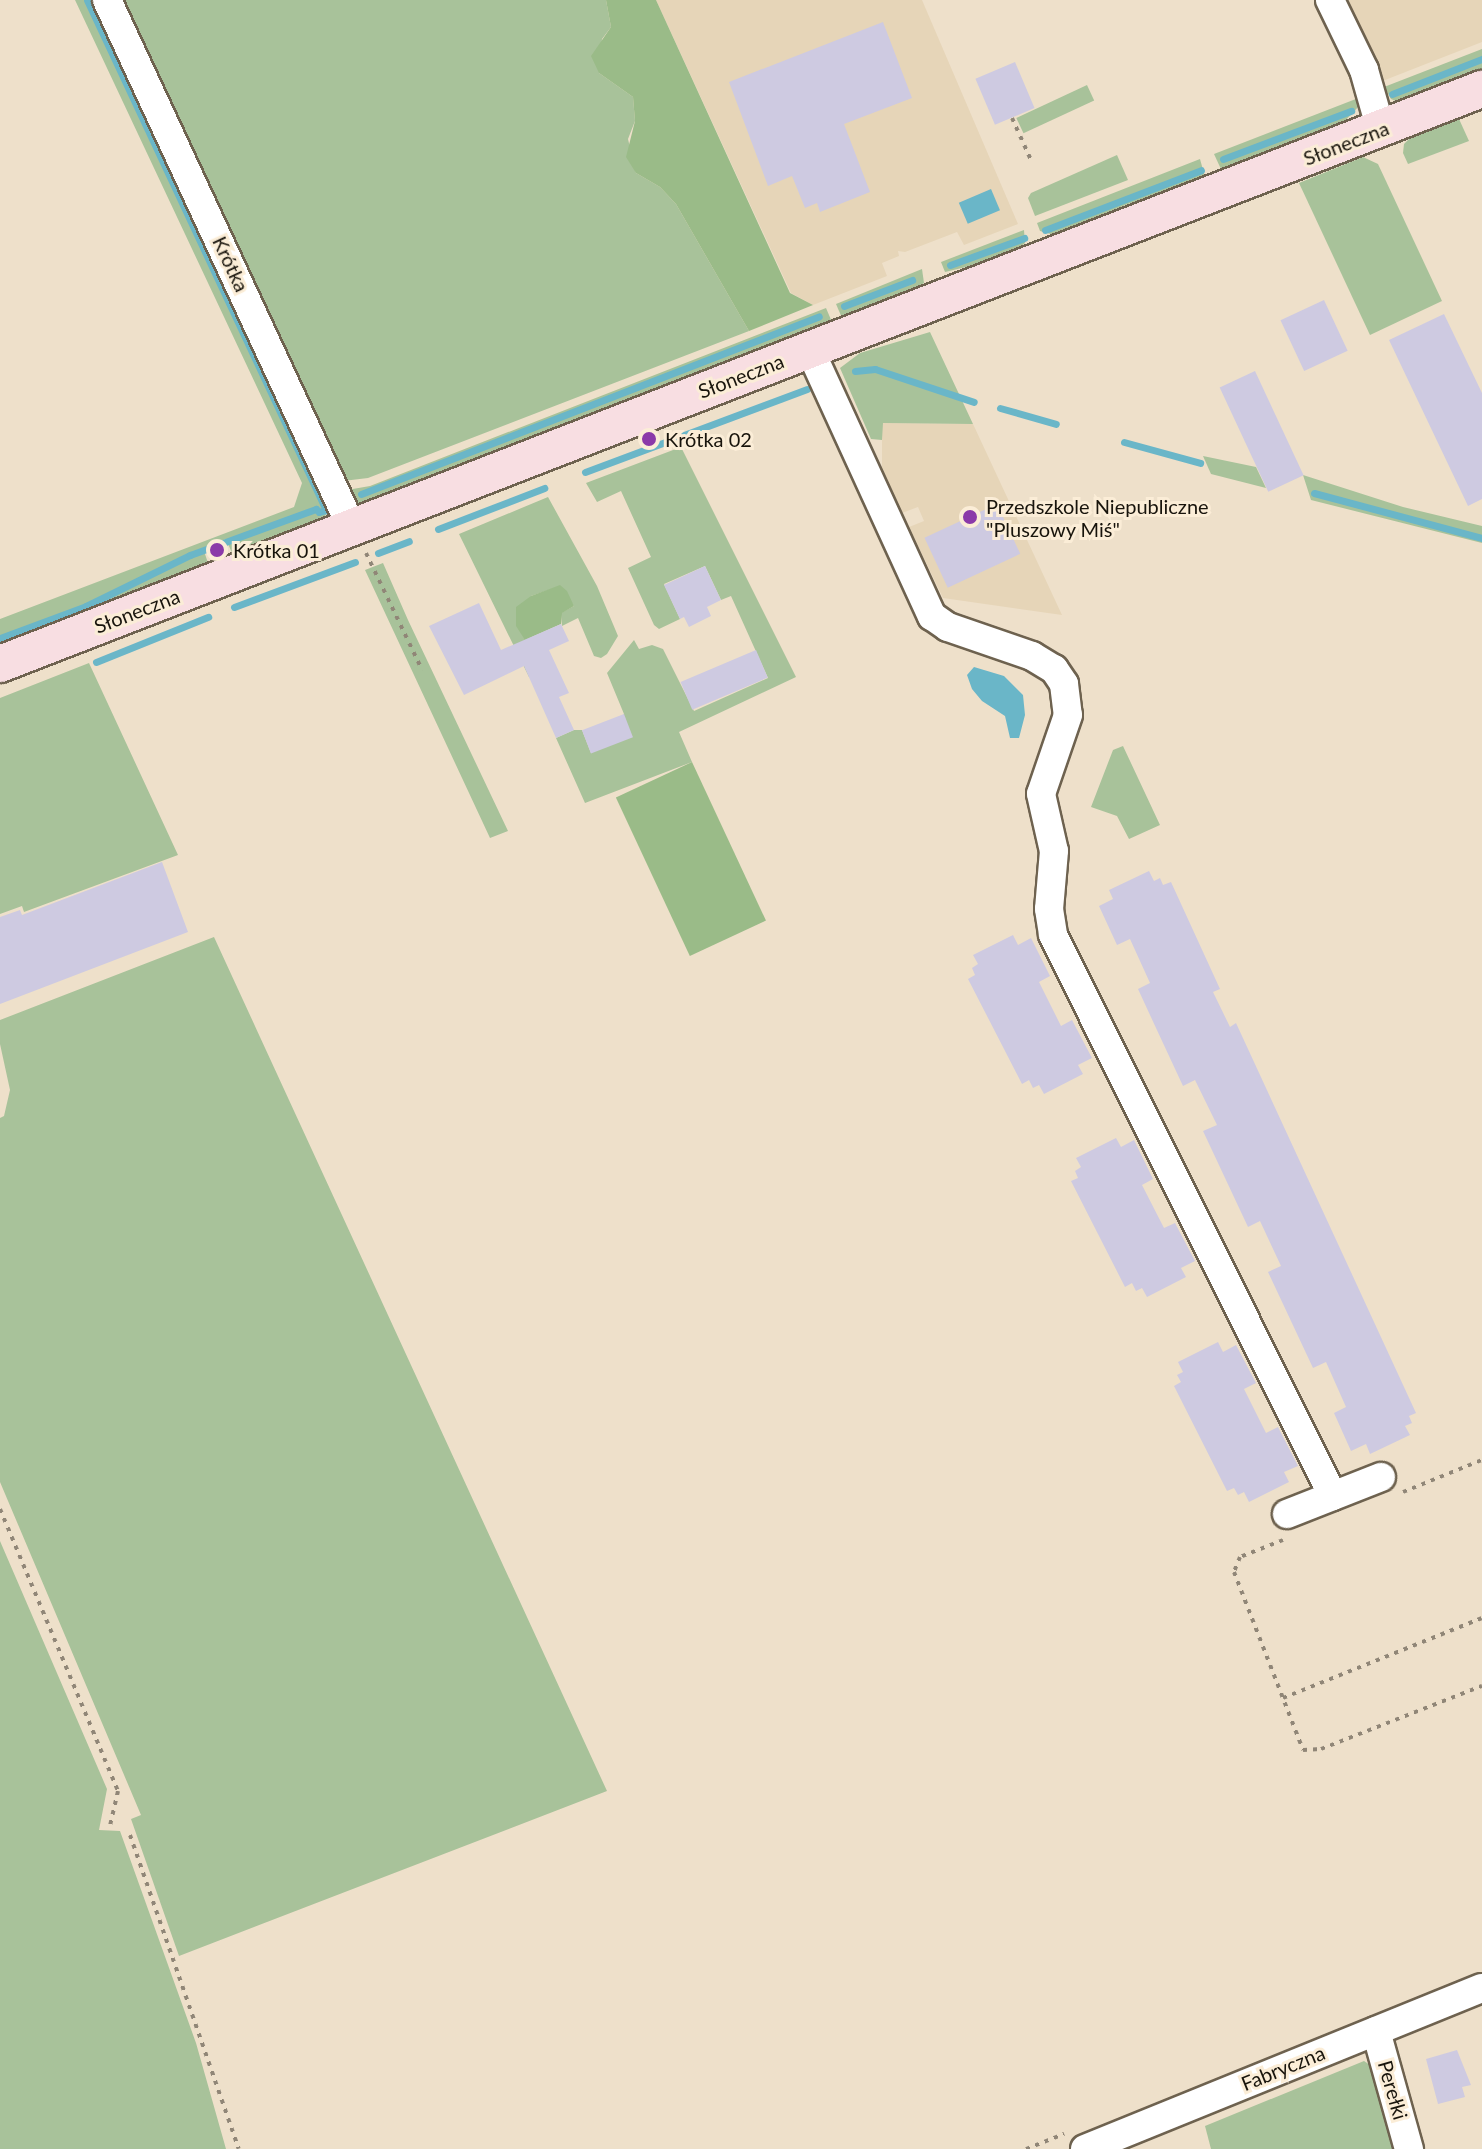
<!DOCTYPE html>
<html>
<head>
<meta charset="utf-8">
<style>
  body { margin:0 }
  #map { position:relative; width:1482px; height:2149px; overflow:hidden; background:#eee0ca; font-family:Lato,sans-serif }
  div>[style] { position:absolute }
  .built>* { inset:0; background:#e6d5b8 }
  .green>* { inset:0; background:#a8c29a; transform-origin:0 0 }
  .forest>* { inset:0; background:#9abb88; transform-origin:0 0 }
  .water>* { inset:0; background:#6ab6c8; transform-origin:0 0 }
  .stream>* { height:7px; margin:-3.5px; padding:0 3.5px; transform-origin:3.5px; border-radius:3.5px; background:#6ab6c8 }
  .building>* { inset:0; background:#cecae1; transform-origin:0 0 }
  .path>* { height:4px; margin-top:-2px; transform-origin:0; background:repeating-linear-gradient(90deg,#908677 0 4px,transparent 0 10px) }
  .roads { filter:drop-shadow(2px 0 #6e624f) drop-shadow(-2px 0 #6e624f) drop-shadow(0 2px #6e624f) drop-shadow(0 -2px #6e624f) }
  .minor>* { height:28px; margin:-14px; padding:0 14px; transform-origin:14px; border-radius:14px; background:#fff }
  .major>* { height:36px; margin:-18px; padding:0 18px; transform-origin:18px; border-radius:18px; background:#f8dee2 }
  .dots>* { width:22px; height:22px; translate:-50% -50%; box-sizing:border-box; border:4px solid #fbedd7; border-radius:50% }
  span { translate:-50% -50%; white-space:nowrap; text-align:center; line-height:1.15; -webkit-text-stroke:6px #fbedd7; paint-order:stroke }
  .street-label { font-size:20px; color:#18140c }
  .poi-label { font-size:20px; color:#18140c }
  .left { translate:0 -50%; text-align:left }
</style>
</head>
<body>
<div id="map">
  <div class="built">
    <div style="clip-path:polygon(656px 0,922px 0,1018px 224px,964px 245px,957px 232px,905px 252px,898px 251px,899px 256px,882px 263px,887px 276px,813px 305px,791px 293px)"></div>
    <div style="clip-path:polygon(1314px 0,1482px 0,1482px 42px,1357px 91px)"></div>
    <div style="clip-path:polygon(882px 423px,973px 424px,1062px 615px,943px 598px,909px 527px,924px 521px,918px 507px,902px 513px,882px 467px)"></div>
  </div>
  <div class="green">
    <div style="clip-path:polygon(75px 0,98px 0,334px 503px,323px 519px,232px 553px,226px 539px,203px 548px,208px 563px,0 645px,0 619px,294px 507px,302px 483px)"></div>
    <div style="clip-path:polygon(118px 0,606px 0,611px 27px,602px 39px,599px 73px,633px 97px,635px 121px,628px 139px,636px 173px,660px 187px,676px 204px,749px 331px,368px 478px,343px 481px)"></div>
    <div style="clip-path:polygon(1482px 49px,1482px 69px,1398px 102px,1391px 99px,1384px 87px)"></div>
    <div style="left:1087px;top:85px;width:17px;height:78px;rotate:65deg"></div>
    <div style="clip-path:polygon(1361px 97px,1361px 104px,1342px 124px,1223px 170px,1220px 167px,1214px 154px)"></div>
    <div style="clip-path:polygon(1459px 119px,1469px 141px,1408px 164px,1403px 153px,1404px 144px,1409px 139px)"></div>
    <div style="clip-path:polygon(1117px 155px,1128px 180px,1035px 216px,1028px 198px,1031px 193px)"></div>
    <div style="clip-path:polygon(1363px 157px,1378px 164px,1442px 301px,1370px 335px,1299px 183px)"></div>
    <div style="clip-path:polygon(1200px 159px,1205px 177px,1180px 188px,1128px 204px,1054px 235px,1040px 231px,1037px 223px)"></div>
    <div style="clip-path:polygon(1024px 230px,1025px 243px,1019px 249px,983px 263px,945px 272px,941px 262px)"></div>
    <div style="clip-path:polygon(922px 269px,924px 283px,912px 291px,842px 318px,836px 304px)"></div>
    <div style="clip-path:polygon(826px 308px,832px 322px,370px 503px,355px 503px,347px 490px,370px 486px)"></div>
    <div style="clip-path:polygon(930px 332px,973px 424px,883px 423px,882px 440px,871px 439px,840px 368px,860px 353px)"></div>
    <div style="clip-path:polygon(681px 447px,796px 677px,679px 732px,692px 762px,585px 803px,556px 738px,574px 730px,582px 730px,591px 753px,624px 714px,607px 673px,634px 640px,639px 649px,652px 645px,663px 649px,694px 711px,768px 678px,731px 596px,721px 600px,705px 566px,664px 584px,680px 619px,659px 629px,654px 625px,628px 568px,651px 557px,621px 491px,597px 502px,586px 483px)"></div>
    <div style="clip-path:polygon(1203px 456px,1256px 467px,1266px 488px,1211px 474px)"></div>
    <div style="clip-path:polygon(1303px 475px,1403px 507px,1482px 526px,1482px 543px,1311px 500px)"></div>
    <div style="clip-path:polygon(548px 497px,597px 586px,618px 636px,607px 654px,601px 658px,594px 656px,578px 618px,562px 626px,561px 613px,574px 606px,560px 586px,531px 596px,525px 640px,532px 637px,539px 654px,529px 677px,459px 534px)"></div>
    <div style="clip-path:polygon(383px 563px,408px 620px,508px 831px,490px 838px,365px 570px)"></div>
    <div style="clip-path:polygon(89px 663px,178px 855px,24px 912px,22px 906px,0 914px,0 698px)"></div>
    <div style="clip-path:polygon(1123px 746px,1160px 825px,1129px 839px,1117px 816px,1091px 807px,1113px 750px)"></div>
    <div style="clip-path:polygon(214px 937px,607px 1791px,179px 1956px,131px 1819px,141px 1815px,0 1482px,0 1118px,4px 1116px,10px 1090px,0 1044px,0 1020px)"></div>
    <div style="clip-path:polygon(0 1541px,107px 1789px,99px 1830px,120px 1831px,196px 2043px,226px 2149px,0 2149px)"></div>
    <div style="clip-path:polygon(1364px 2061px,1376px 2069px,1398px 2149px,1211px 2149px,1205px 2126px)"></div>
  </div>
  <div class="forest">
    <div style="clip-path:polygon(606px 0,656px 0,790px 293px,813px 305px,749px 331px,676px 204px,660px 187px,636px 173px,626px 157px,635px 121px,633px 97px,599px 73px,591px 56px,611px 27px)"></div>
    <div style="clip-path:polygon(560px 585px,567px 591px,574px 606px,562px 613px,561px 624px,525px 640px,516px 626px,516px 607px,531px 596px)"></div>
    <div style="left:692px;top:762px;width:175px;height:84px;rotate:65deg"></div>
  </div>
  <div class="water">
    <div style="left:991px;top:189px;width:23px;height:35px;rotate:67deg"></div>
    <div style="clip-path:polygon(974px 667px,1004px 676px,1023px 695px,1025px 715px,1019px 738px,1010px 738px,1005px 716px,982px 701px,972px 689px,967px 675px)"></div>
  </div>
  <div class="stream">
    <div style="left:1392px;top:94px;width:97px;rotate:-21.3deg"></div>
    <div style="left:1223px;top:159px;width:137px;rotate:-20.6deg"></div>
    <div style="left:1045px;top:230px;width:167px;rotate:-21deg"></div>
    <div style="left:950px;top:265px;width:79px;rotate:-20deg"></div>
    <div style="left:844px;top:306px;width:73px;rotate:-20.9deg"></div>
    <div style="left:855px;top:371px;width:20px;rotate:-6deg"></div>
    <div style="left:875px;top:369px;width:104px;rotate:18.4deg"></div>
    <div style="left:1000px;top:408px;width:58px;rotate:15.9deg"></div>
    <div style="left:1124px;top:442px;width:79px;rotate:15.4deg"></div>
    <div style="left:585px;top:472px;width:237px;rotate:-20.5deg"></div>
    <div style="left:1314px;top:493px;width:174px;rotate:15deg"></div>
    <div style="left:361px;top:494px;width:491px;rotate:-21.2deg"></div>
    <div style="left:438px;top:529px;width:114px;rotate:-21.1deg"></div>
    <div style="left:378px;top:553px;width:33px;rotate:-21deg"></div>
    <div style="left:234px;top:607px;width:129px;rotate:-20.4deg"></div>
    <div style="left:0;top:638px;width:92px;rotate:-20.4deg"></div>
    <div style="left:86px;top:606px;width:116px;rotate:-26.1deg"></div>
    <div style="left:190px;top:555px;width:134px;rotate:-20.1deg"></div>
    <div style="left:316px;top:509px;width:4px;rotate:45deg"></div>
    <div style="left:319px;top:512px;width:7px;rotate:-16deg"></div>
    <div style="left:326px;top:510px;width:563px;rotate:-115.11deg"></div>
    <div style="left:96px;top:662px;width:121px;rotate:-21.9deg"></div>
  </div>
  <div class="building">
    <div style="clip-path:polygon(883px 22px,912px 98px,844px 124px,870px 192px,820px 212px,817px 203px,805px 208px,792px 176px,768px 186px,729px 82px)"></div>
    <div style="left:1015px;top:62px;width:50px;height:43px;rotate:67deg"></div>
    <div style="left:1324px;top:300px;width:56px;height:48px;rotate:65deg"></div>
    <div style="clip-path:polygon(1444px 314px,1482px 393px,1482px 499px,1468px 506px,1389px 340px)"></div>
    <div style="left:1255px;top:371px;width:115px;height:39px;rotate:65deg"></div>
    <div style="left:997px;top:504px;width:55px;height:80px;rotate:65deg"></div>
    <div style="clip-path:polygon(705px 566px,721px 600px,707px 607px,711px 616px,689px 627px,684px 617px,680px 619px,664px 585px)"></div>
    <div style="clip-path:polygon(479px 603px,501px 650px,561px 624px,569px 641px,549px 650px,569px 693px,559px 697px,574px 730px,556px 738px,524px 666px,464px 695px,429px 626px)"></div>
    <div style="left:756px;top:650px;width:30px;height:82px;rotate:67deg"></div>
    <div style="left:624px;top:714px;width:25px;height:45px;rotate:69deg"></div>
    <div style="clip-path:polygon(162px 862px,188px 932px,0 1004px,0 917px,20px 910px,22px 915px)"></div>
    <div style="clip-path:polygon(1149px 871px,1154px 881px,1160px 878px,1163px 885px,1171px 882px,1220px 989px,1213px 992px,1230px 1027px,1236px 1023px,1416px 1413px,1409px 1416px,1412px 1423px,1405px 1426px,1410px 1435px,1370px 1454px,1366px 1444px,1351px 1451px,1334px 1413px,1346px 1407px,1326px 1362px,1313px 1368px,1268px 1272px,1281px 1266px,1260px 1221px,1248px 1227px,1203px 1131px,1217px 1125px,1195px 1080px,1183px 1086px,1156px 1028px,1138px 989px,1150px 983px,1130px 939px,1117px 945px,1099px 906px,1113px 899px,1109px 890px)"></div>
    <div style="clip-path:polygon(1013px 935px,1018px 945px,1031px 938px,1050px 976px,1039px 982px,1061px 1026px,1072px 1020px,1092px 1058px,1078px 1065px,1083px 1074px,1044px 1094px,1039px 1085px,1033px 1088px,1029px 1080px,1022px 1084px,968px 979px,975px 975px,972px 968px,978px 964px,973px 955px)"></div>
    <div style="clip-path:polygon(1116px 1138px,1121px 1147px,1134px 1140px,1153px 1179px,1142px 1185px,1164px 1228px,1175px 1223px,1195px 1261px,1181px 1268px,1186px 1277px,1147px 1297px,1142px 1288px,1136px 1291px,1132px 1283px,1125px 1287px,1071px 1181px,1078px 1178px,1075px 1171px,1081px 1167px,1076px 1158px)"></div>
    <div style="clip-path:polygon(1218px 1342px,1223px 1352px,1236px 1345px,1256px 1383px,1244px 1389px,1266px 1433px,1278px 1427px,1298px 1466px,1284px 1472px,1289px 1482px,1249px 1502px,1244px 1492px,1238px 1495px,1234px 1488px,1227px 1491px,1174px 1386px,1181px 1382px,1177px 1375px,1183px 1372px,1178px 1362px)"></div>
    <div style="clip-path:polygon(1457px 2050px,1471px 2085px,1462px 2087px,1465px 2097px,1438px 2104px,1426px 2059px)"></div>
  </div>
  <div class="path">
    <div style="left:1012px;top:118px;width:46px;rotate:65.7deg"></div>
    <div style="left:366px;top:553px;width:130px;rotate:64.4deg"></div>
    <div style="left:1403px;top:1492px;width:85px;rotate:-22.1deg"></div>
    <div style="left:0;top:1509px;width:306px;rotate:67.3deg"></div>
    <div style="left:118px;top:1791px;width:36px;rotate:103deg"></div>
    <div style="left:1283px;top:1540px;width:46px;rotate:158.4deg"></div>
    <div style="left:1240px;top:1557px;width:16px;rotate:112deg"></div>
    <div style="left:1234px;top:1572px;width:191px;rotate:68.8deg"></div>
    <div style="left:1303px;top:1750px;width:18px;rotate:-3deg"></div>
    <div style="left:1321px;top:1749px;width:173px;rotate:-21.4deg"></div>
    <div style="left:1283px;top:1698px;width:214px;rotate:-21.9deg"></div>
    <div style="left:130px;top:1835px;width:332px;rotate:70.9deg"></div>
    <div style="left:1026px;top:2149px;width:41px;rotate:-21.5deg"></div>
  </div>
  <div class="roads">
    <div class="minor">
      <div style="left:107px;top:0;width:582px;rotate:65.11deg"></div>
      <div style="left:1330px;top:0;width:78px;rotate:64.1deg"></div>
      <div style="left:1364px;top:70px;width:62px;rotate:74.2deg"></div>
      <div style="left:810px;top:350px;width:293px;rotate:65.4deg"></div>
      <div style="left:932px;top:616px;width:19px;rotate:35deg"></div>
      <div style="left:948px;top:627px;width:89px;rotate:19deg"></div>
      <div style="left:1032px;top:656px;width:26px;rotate:31deg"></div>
      <div style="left:1054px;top:669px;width:18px;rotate:56deg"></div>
      <div style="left:1064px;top:684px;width:31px;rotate:83deg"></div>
      <div style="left:1068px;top:715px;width:83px;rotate:108.9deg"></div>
      <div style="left:1041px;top:794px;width:58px;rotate:77.2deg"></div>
      <div style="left:1054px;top:851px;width:58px;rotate:94.9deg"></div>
      <div style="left:1049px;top:909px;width:26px;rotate:81deg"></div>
      <div style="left:1053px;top:935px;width:627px;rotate:63.48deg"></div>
      <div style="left:1287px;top:1514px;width:101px;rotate:-21.5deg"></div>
      <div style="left:1376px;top:2031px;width:123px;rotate:74.4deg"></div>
      <div style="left:1085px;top:2149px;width:428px;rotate:-22.1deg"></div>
    </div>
    <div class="major">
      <div style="left:0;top:664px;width:1590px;rotate:-21.21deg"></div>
    </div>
  </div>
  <div class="dots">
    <div style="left:649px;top:439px;background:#8b3aa9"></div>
    <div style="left:970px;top:517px;background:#8b3aa9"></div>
    <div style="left:217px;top:550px;background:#8b3aa9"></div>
  </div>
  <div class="street-label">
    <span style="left:1346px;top:143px;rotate:-21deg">Słoneczna</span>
    <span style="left:231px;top:264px;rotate:65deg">Krótka</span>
    <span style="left:741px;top:376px;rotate:-21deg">Słoneczna</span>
    <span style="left:137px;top:611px;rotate:-21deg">Słoneczna</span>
    <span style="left:1283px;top:2068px;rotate:-22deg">Fabryczna</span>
    <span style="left:1393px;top:2090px;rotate:74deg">Perełki</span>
  </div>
  <div class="poi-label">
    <span class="left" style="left:665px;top:439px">Krótka 02</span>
    <span class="left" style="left:986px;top:518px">Przedszkole Niepubliczne<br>"Pluszowy Miś"</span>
    <span class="left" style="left:233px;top:550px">Krótka 01</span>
  </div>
</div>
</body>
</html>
